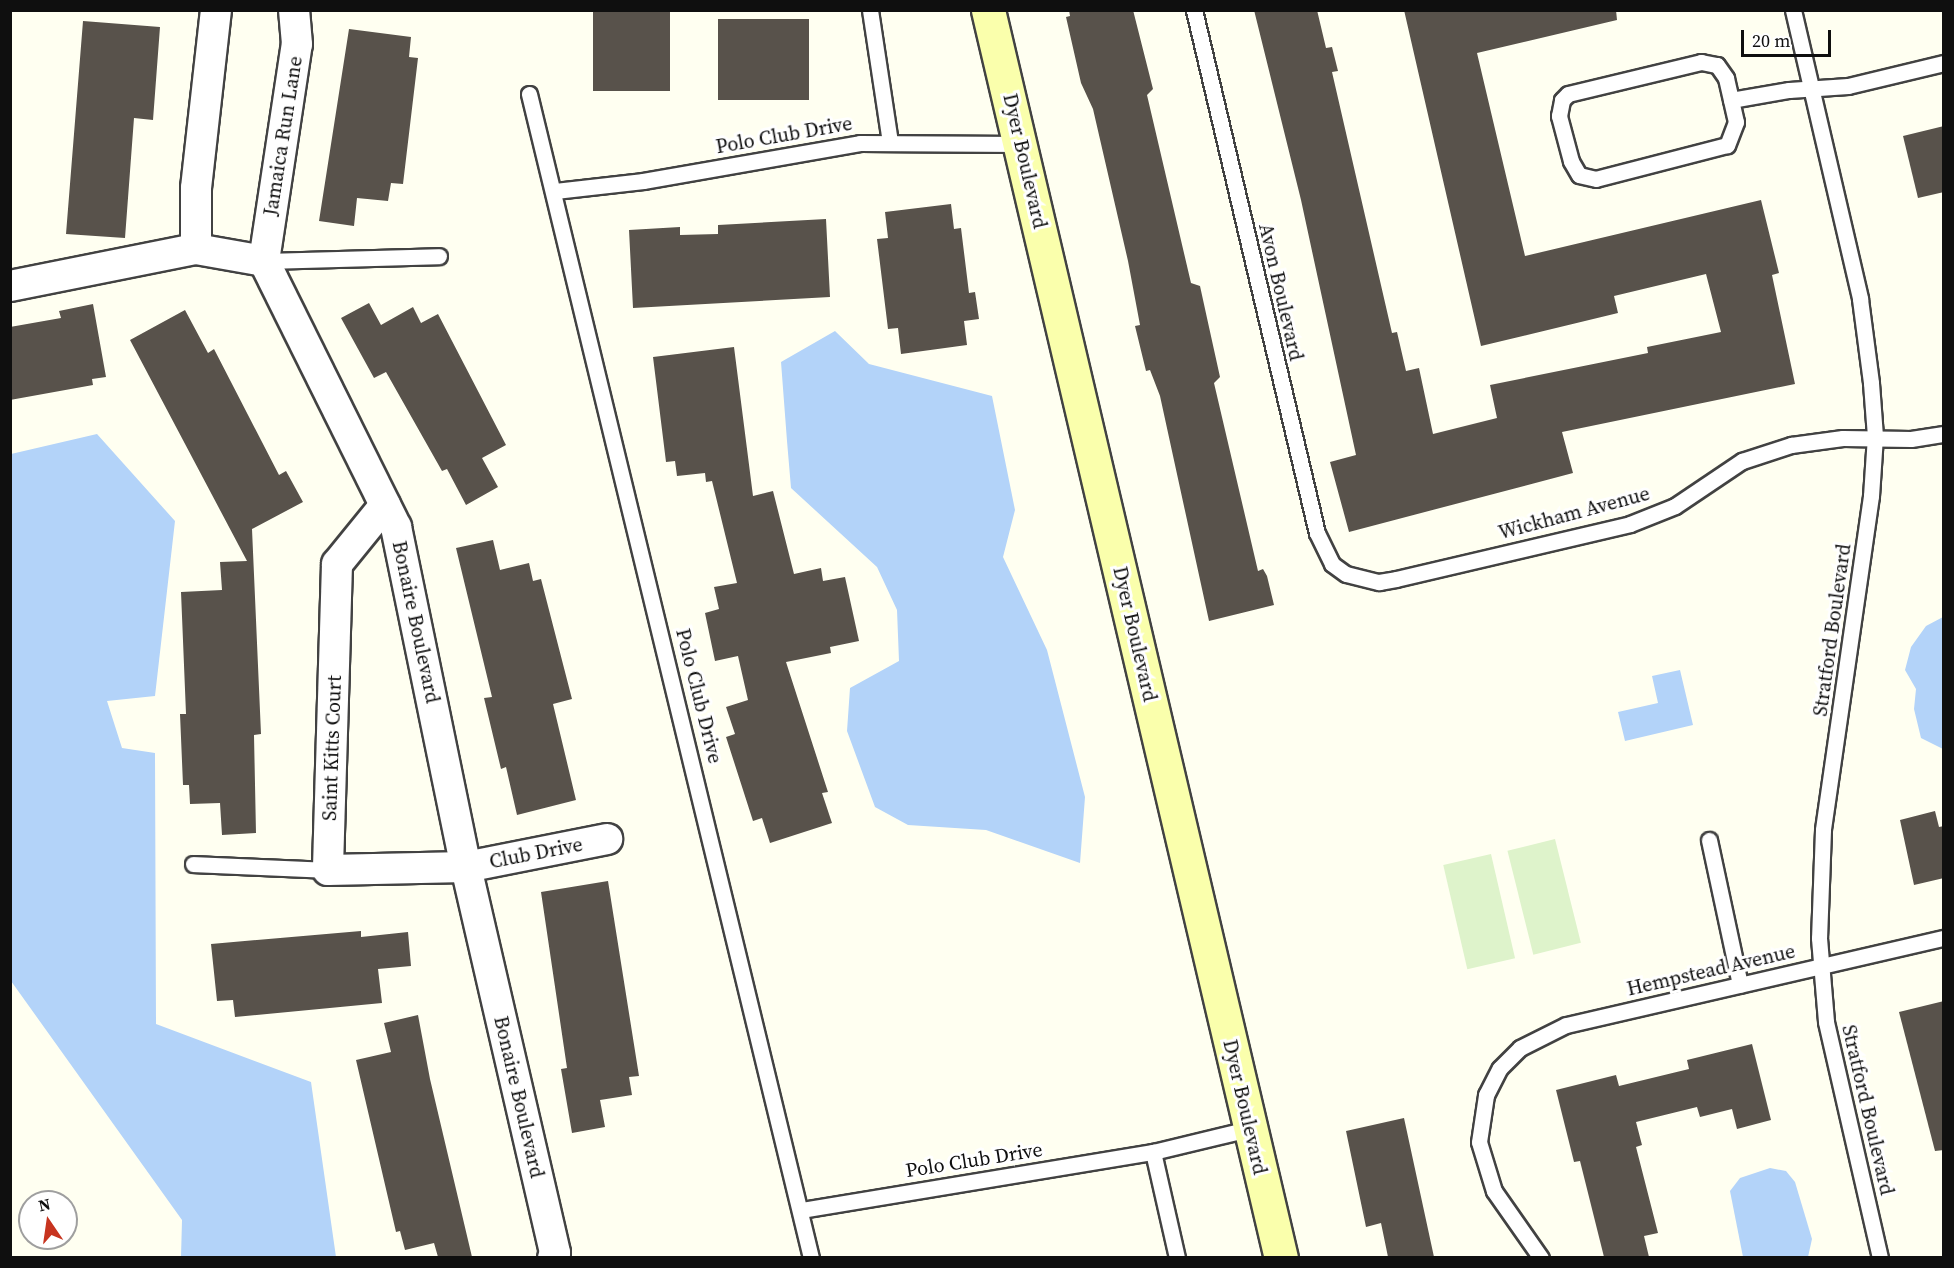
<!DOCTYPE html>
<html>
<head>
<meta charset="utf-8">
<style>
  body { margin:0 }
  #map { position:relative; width:1954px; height:1268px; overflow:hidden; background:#fffff1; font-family:"Source Serif 4",serif }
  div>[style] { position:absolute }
  .pitch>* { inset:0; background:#def3cb; transform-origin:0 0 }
  .water>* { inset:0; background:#b3d3f9 }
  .building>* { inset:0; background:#58524b; transform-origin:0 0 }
  .roads { filter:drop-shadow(2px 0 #424242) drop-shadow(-2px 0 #424242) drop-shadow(0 2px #424242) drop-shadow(0 -2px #424242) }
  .lane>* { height:15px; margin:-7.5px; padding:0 7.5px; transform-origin:7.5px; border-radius:7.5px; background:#fff }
  .street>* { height:30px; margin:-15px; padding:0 15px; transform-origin:15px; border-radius:15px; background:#fff }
  .secondary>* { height:33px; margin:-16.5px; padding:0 16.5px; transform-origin:16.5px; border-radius:16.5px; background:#faffac }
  span { translate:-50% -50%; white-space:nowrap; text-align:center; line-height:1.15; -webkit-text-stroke:6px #fff; paint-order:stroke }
  .street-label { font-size:20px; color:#0f0f0f }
  .frame { position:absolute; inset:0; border:12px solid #0f0f0f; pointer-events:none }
  .north { position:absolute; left:18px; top:1190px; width:60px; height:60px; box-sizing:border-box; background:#fff; border:2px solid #9f9f9f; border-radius:50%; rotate:347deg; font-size:16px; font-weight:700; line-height:24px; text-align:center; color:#0f0f0f }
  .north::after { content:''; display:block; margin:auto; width:21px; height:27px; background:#c7341f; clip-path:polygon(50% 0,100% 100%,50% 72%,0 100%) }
  .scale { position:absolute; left:1741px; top:30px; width:90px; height:27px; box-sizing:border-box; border:3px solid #0f0f0f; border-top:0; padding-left:8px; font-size:18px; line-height:21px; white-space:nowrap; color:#0f0f0f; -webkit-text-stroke:4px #fff; paint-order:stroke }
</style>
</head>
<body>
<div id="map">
  <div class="pitch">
    <div style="left:1555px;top:839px;width:107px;height:49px;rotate:76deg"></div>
    <div style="left:1491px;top:854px;width:107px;height:49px;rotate:77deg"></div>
  </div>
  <div class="water">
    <div style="clip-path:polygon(835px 331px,869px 364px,992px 396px,1015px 510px,1003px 557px,1047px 650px,1085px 797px,1080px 863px,986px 830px,908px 825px,875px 807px,847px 731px,850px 688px,899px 661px,897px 610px,877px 567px,791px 488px,787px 441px,781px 362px)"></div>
    <div style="clip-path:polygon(97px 434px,175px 521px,155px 696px,107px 701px,122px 748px,155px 753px,156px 1024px,311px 1082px,336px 1257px,181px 1257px,182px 1220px,11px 981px,11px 454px)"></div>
    <div style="clip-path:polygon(1943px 617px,1944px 749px,1943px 749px,1921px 738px,1914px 709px,1916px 689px,1905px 670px,1911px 647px,1926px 626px)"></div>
    <div style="clip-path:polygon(1680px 670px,1693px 725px,1625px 741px,1618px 712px,1658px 703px,1652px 676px)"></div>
    <div style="clip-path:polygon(1770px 1168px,1786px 1171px,1795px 1182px,1812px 1239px,1808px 1257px,1743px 1257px,1730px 1191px,1740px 1178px)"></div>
  </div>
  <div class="building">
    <div style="left:593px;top:10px;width:77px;height:81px"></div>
    <div style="clip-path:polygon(1069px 10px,1133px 10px,1153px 89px,1147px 95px,1191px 283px,1200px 286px,1207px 318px,1220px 377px,1214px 383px,1258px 571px,1263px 569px,1267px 576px,1274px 605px,1209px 621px,1160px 396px,1150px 370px,1146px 371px,1135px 326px,1140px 325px,1128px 261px,1093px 109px,1081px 83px,1066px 17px,1070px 16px)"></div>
    <div style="clip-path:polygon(1254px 10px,1317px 10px,1326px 48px,1332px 47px,1338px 71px,1332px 72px,1392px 333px,1397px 332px,1406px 371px,1419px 368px,1433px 434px,1497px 418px,1490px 385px,1648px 353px,1647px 347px,1721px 332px,1706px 274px,1614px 296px,1618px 313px,1481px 346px,1404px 10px,1616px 10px,1617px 20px,1477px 53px,1525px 256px,1761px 200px,1779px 273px,1772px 275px,1795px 384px,1562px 432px,1573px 473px,1349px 532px,1330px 462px,1356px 455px,1301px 200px)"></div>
    <div style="left:718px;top:19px;width:91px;height:81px"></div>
    <div style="clip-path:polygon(83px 21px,160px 27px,153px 120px,134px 118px,125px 238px,66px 234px)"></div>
    <div style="clip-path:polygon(349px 29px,411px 37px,409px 57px,418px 58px,403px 184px,391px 183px,388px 201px,357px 198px,354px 226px,319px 221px)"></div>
    <div style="clip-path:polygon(1944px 126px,1944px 192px,1918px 198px,1903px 136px)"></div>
    <div style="clip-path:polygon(951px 204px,954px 229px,961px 228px,969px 293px,975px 292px,979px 319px,964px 321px,967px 345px,901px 354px,898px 328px,888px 329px,877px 239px,888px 238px,885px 212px)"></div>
    <div style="clip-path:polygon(826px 219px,830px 297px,633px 308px,629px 230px,680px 227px,680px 235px,718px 234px,718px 225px)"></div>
    <div style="clip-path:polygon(369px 303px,381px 325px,413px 307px,421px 323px,438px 314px,506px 445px,482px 458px,498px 487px,466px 505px,447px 469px,442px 471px,386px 372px,374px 378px,341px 318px)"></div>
    <div style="clip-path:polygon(93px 304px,106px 377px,92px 379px,93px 385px,10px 400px,10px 327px,61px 318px,59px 311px)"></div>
    <div style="clip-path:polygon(185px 310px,208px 353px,214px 349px,279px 475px,286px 471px,303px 502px,252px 529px,261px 734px,254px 735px,256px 833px,222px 835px,220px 803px,190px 804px,189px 785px,183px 785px,180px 714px,186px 714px,181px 592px,222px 590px,220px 562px,247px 561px,130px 340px)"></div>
    <div style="clip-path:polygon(734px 347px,753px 496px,773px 491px,794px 574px,821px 568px,823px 581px,845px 577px,859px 641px,830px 647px,831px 653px,786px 662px,828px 792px,822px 793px,832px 823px,770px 843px,762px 818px,753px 821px,726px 737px,735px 734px,726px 707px,748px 700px,738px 656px,715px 661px,705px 613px,719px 609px,714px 587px,737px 583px,712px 481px,706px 482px,705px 473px,677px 476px,675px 461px,666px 462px,653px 357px)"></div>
    <div style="clip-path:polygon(493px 540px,500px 570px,529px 563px,533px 581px,541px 579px,572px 699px,553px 704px,576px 800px,517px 815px,506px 767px,501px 769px,484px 698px,492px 697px,456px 548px)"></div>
    <div style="clip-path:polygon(1935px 811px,1939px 827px,1944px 826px,1944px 878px,1914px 885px,1900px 820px)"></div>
    <div style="clip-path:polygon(608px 881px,639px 1076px,629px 1077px,632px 1095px,600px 1100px,605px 1127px,572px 1133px,561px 1069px,567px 1068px,541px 892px)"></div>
    <div style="clip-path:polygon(361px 931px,361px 937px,408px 932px,411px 966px,378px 969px,382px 1003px,235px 1017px,233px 1000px,217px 1001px,211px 944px)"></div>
    <div style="clip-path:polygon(1944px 1001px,1944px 1150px,1935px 1151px,1899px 1012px)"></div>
    <div style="clip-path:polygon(418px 1015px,430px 1079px,472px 1257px,438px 1257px,434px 1243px,405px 1250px,400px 1231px,396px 1232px,356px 1060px,391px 1052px,384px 1023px)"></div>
    <div style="clip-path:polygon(1752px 1044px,1771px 1120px,1737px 1129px,1732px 1109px,1700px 1117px,1697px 1107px,1636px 1122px,1642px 1145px,1636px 1147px,1658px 1233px,1644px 1236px,1649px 1257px,1604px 1257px,1580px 1161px,1574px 1162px,1556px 1090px,1616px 1075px,1619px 1086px,1689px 1069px,1687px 1060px)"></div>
    <div style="clip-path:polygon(1404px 1118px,1434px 1257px,1388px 1257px,1381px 1223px,1366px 1227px,1346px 1131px)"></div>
  </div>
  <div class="roads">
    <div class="lane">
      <div style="left:870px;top:10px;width:134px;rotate:81.4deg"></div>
      <div style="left:1194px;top:10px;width:537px;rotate:76.77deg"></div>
      <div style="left:1317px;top:533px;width:34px;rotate:64deg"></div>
      <div style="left:1332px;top:564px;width:17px;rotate:36deg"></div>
      <div style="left:1346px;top:574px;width:34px;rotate:14deg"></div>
      <div style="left:1379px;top:582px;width:17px;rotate:-10deg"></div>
      <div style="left:1396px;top:579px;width:240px;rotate:-13.2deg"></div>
      <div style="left:1630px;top:524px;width:48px;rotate:-21.8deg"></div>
      <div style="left:1675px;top:506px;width:81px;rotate:-33.9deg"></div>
      <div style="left:1742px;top:461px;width:52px;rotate:-18.1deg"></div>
      <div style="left:1791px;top:445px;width:52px;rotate:-7.7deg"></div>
      <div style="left:1843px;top:438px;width:68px;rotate:0.8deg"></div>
      <div style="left:1911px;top:439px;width:33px;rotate:-9deg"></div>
      <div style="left:1793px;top:10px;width:297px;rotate:76.9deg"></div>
      <div style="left:1860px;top:299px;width:85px;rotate:82.5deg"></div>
      <div style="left:1871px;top:383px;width:53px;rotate:85.7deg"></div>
      <div style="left:1875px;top:436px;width:60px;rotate:93.8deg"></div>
      <div style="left:1871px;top:496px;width:337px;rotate:98.2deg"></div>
      <div style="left:1823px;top:830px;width:108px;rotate:92.1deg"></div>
      <div style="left:1819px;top:938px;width:84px;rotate:85.2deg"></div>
      <div style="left:1826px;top:1022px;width:242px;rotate:77.1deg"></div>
      <div style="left:1701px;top:62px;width:16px;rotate:11deg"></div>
      <div style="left:1717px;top:65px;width:16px;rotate:55deg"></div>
      <div style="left:1726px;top:78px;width:45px;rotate:77.2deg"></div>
      <div style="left:1736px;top:122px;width:25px;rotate:111deg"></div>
      <div style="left:1727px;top:145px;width:135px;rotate:165.5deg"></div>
      <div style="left:1596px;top:179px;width:17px;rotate:-167deg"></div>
      <div style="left:1579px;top:175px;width:16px;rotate:-120deg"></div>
      <div style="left:1571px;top:161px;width:47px;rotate:-104.9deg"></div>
      <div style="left:1559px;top:116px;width:16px;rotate:-79deg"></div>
      <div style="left:1562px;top:100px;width:8px;rotate:-45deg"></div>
      <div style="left:1568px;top:94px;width:137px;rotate:-13.5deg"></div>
      <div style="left:529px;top:94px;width:1198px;rotate:76.38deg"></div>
      <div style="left:1731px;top:100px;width:59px;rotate:-9.8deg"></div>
      <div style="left:1789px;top:90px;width:59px;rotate:-3.9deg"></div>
      <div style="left:1848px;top:86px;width:99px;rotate:-13.5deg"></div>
      <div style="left:555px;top:191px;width:89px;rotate:-6.5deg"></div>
      <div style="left:643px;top:181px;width:220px;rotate:-9.9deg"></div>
      <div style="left:860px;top:143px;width:161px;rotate:0.4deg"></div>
      <div style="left:264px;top:261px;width:175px;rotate:-1.6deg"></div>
      <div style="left:1709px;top:840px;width:148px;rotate:77.9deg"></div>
      <div style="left:193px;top:864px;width:135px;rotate:2.5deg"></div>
      <div style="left:1153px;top:1152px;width:109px;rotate:77.2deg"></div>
      <div style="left:802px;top:1210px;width:356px;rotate:-9.4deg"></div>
      <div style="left:1153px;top:1152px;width:99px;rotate:-13.5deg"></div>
      <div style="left:1541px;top:1258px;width:82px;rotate:-125deg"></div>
      <div style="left:1494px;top:1191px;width:51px;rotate:-107deg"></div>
      <div style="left:1479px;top:1142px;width:48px;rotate:-81.5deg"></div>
      <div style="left:1486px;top:1095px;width:30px;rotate:-63deg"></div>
      <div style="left:1500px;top:1068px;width:28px;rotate:-45deg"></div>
      <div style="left:1520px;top:1048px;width:51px;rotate:-26.6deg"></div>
      <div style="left:1566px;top:1025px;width:388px;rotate:-13deg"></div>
    </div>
    <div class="street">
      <div style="left:196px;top:249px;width:61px;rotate:-90deg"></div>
      <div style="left:196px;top:188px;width:179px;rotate:-83.6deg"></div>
      <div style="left:264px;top:261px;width:219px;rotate:-81.4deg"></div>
      <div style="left:297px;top:44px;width:34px;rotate:-95deg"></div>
      <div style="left:10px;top:286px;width:190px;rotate:-11.3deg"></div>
      <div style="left:196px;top:249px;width:69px;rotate:10deg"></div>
      <div style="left:264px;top:261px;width:297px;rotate:63.6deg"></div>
      <div style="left:396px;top:527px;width:347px;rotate:78.4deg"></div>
      <div style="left:466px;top:867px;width:396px;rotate:77deg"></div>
      <div style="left:555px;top:1253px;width:5px;rotate:112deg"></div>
      <div style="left:385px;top:505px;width:76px;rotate:129.1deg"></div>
      <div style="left:337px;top:564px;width:306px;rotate:91.7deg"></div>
      <div style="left:328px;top:870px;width:138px;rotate:-1.2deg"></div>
      <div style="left:466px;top:867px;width:144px;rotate:-11.2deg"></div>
    </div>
    <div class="secondary">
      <div style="left:988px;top:10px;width:1282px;rotate:76.79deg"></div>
    </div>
  </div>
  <div class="street-label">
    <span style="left:784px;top:135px;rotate:-10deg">Polo Club Drive</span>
    <span style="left:283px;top:136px;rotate:-81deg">Jamaica Run Lane</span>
    <span style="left:1025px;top:161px;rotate:77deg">Dyer Boulevard</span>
    <span style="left:1281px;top:292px;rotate:77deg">Avon Boulevard</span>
    <span style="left:1574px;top:513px;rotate:-15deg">Wickham Avenue</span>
    <span style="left:416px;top:622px;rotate:78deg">Bonaire Boulevard</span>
    <span style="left:1832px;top:630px;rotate:-82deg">Stratford Boulevard</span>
    <span style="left:1135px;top:634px;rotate:77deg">Dyer Boulevard</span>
    <span style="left:699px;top:696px;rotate:76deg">Polo Club Drive</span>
    <span style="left:332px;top:748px;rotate:-88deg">Saint Kitts Court</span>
    <span style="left:536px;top:853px;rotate:-11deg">Club Drive</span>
    <span style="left:1711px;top:970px;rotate:-13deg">Hempstead Avenue</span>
    <span style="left:519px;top:1097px;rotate:77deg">Bonaire Boulevard</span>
    <span style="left:1245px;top:1107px;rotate:77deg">Dyer Boulevard</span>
    <span style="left:1868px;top:1110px;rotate:77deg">Stratford Boulevard</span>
    <span style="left:974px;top:1160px;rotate:-9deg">Polo Club Drive</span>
  </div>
  <div class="frame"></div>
  <div class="north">N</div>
  <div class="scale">20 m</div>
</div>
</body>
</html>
